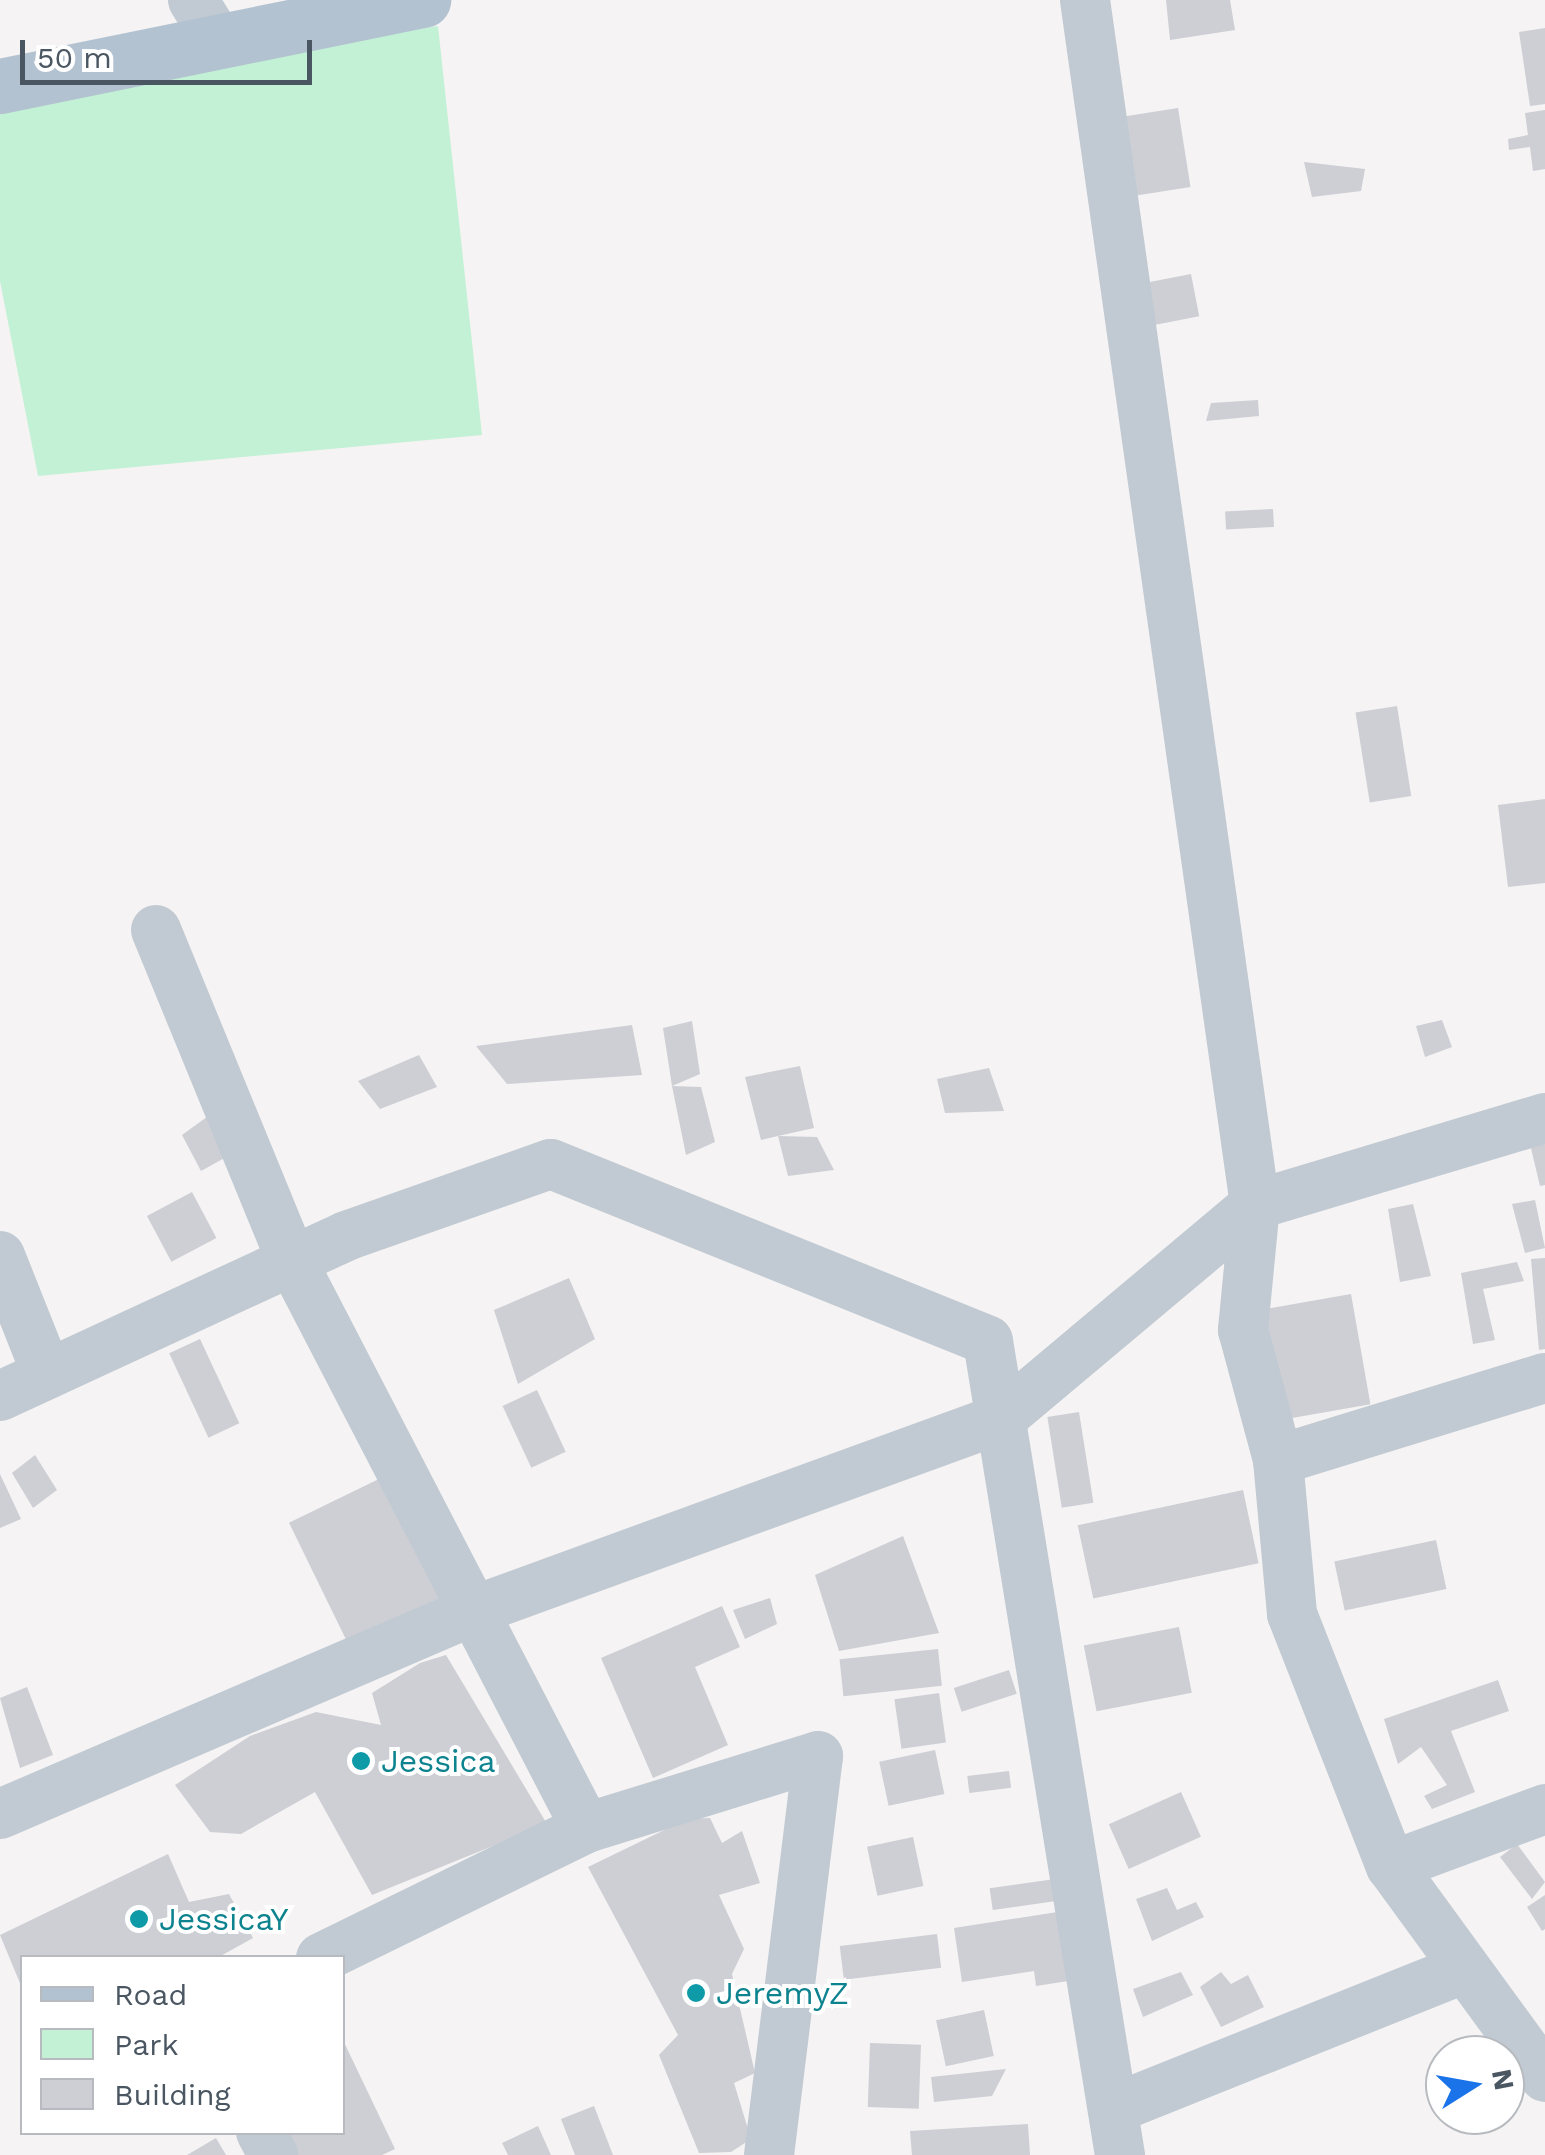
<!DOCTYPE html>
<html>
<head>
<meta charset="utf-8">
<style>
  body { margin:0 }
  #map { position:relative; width:1545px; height:2155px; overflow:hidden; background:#f5f3f3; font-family:"Work Sans",sans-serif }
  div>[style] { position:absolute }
  .green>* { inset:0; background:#c3f1d5 }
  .building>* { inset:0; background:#cdcfd5; transform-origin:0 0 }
  .minor>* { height:50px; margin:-25px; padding:0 25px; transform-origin:25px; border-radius:25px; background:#c1cad2 }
  .major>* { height:55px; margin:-27.5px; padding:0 27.5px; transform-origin:27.5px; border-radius:27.5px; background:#b3c2d1 }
  .dots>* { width:28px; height:28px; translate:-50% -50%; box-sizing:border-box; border:5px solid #fff; border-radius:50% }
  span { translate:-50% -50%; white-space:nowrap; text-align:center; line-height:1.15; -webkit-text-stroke:8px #fff; paint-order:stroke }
  .culture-label { font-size:32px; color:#0d838f }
  .left { translate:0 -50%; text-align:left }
  .legend { position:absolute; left:20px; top:1955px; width:325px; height:180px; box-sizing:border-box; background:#fff; border:2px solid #b7bbc0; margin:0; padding:12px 18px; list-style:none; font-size:30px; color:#4a5661 }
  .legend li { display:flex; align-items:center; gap:20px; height:50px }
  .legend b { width:50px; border:2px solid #b7bbc0 }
  .north { position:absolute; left:1425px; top:2035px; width:100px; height:100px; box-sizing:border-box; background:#fff; border:2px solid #b7bbc0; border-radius:50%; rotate:79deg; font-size:28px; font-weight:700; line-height:40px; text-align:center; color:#4a5661 }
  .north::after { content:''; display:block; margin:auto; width:35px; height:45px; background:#1a73e8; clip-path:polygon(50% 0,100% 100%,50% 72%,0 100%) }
  .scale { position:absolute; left:20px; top:40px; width:292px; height:45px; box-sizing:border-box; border:5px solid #4a5661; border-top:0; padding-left:12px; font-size:30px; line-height:35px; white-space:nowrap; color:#4a5661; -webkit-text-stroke:8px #fff; paint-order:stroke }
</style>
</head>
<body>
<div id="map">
  <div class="green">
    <div style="clip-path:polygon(438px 26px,482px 435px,38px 476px,0 281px,0 89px)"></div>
  </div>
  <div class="building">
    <div style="clip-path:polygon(1166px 0,1230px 0,1235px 30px,1170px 40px)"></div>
    <div style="clip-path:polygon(1545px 28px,1545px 104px,1530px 106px,1519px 32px)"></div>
    <div style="left:1178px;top:108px;width:80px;height:63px;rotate:81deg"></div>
    <div style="clip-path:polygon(1545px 110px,1545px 169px,1533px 171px,1530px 147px,1509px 150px,1508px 139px,1528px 135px,1525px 113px)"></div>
    <div style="clip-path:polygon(1304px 162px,1365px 169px,1361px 191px,1312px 197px)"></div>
    <div style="left:1191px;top:274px;width:43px;height:51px;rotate:79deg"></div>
    <div style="clip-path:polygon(1258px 400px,1259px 416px,1206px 421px,1211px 403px)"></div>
    <div style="left:1273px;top:509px;width:18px;height:48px;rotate:87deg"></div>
    <div style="left:1397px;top:706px;width:91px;height:42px;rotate:81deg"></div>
    <div style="clip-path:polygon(1545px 799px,1545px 883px,1508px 887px,1498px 805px)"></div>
    <div style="clip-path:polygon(1442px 1020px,1452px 1047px,1425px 1057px,1416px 1026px)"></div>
    <div style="clip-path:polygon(692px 1021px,700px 1074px,672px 1086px,663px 1028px)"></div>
    <div style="clip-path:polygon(632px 1025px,642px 1075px,507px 1084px,476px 1046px)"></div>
    <div style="clip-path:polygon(419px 1055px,437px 1087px,380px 1109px,358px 1081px)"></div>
    <div style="clip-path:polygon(800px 1066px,814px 1128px,778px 1136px,817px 1137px,834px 1170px,788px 1176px,778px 1136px,761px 1140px,745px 1077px)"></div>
    <div style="clip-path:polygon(989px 1068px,1004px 1111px,945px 1113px,937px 1079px)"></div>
    <div style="clip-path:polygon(672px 1086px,701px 1087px,715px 1142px,686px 1155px)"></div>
    <div style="clip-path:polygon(211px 1114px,230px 1155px,201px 1171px,182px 1135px)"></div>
    <div style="clip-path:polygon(1545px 1141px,1545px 1185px,1540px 1186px,1530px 1144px)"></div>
    <div style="left:192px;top:1192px;width:52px;height:51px;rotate:62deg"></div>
    <div style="clip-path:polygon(1535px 1200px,1545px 1248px,1525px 1253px,1512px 1204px)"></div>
    <div style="clip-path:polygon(1413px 1204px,1431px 1276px,1400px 1282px,1388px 1209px)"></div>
    <div style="clip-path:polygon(1545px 1258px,1545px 1349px,1539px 1350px,1531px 1259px)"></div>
    <div style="clip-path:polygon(1517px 1262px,1524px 1281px,1483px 1289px,1495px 1340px,1473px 1344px,1461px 1273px)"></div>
    <div style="clip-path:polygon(569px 1278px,595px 1339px,518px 1384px,494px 1310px)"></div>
    <div style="left:1351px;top:1294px;width:112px;height:94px;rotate:80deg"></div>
    <div style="left:200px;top:1339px;width:93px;height:34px;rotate:65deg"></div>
    <div style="left:537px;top:1390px;width:68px;height:38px;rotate:65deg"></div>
    <div style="left:1079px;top:1412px;width:92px;height:32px;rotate:81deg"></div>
    <div style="clip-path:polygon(35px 1455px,57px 1490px,33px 1508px,12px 1473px)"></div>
    <div style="clip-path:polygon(0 1474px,21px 1519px,0 1528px)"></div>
    <div style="left:387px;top:1475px;width:135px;height:109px;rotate:64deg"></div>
    <div style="left:1243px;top:1490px;width:75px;height:169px;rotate:78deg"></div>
    <div style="clip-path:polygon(903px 1536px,939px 1633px,839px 1651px,815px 1575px)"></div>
    <div style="left:1436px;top:1540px;width:50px;height:104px;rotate:78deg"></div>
    <div style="clip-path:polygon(770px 1598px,777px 1624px,745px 1639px,733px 1610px)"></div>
    <div style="clip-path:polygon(722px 1606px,740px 1647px,695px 1667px,728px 1745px,653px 1778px,601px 1658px)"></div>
    <div style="left:1179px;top:1627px;width:67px;height:97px;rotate:79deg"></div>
    <div style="left:938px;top:1649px;width:37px;height:99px;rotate:84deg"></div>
    <div style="clip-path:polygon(446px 1655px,547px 1824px,372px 1895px,315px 1792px,241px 1834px,210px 1832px,175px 1785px,250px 1736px,316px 1712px,381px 1725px,372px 1693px,420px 1663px)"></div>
    <div style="left:1009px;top:1670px;width:25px;height:58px;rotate:72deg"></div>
    <div style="clip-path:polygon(1498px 1680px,1509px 1711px,1451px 1731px,1475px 1792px,1432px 1809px,1424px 1796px,1447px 1785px,1421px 1747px,1398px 1764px,1384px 1719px)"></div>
    <div style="clip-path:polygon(27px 1687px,53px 1755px,20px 1768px,0 1698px)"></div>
    <div style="left:939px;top:1693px;width:50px;height:45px;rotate:82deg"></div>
    <div style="left:935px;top:1750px;width:45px;height:57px;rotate:78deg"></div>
    <div style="left:1009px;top:1771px;width:17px;height:42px;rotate:83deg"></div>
    <div style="left:1181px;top:1792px;width:49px;height:79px;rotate:66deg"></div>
    <div style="clip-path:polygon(710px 1818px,722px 1843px,742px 1831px,760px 1883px,719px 1895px,744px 1949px,732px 1974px,755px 2073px,734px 2083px,751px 2139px,731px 2152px,699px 2153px,659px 2055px,678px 2035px,588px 1867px,687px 1819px)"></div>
    <div style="left:913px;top:1837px;width:50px;height:47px;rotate:78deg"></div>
    <div style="clip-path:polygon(1517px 1844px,1545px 1882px,1532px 1899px,1500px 1857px)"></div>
    <div style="clip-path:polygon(168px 1854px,189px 1902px,229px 1894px,253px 1938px,217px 1958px,22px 1958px,22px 1988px,0 1935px)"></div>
    <div style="left:1055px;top:1879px;width:22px;height:66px;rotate:82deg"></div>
    <div style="clip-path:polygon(1167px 1888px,1177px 1910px,1196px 1902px,1204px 1917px,1152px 1941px,1136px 1899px)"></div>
    <div style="clip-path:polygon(1545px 1895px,1545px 1929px,1542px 1931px,1527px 1907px)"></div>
    <div style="clip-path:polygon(1070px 1910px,1081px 1979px,1036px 1986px,1034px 1971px,962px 1982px,954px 1928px)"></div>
    <div style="left:937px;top:1934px;width:34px;height:98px;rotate:83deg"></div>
    <div style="clip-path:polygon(1181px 1972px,1193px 1995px,1143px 2017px,1133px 1989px)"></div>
    <div style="clip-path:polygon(1221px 1972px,1231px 1984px,1248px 1975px,1264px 2007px,1221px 2027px,1200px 1987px)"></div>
    <div style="left:984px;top:2010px;width:47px;height:49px;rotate:78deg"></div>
    <div style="clip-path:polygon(342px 2038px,395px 2149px,382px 2155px,278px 2155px,267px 2132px,342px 2132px)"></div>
    <div style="left:870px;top:2043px;width:51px;height:64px;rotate:2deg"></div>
    <div style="clip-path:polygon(1006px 2069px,992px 2096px,934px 2102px,931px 2077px)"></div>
    <div style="clip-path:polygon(594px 2106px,613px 2155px,575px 2155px,561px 2119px)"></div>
    <div style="clip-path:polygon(1028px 2124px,1030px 2155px,912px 2155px,910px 2131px)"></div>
    <div style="clip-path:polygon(538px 2126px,551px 2155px,508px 2155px,502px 2143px)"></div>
    <div style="clip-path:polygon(216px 2138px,226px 2155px,187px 2155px)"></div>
  </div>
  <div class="minor">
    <div style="left:193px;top:0;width:49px;rotate:58.2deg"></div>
    <div style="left:156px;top:930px;width:358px;rotate:67.7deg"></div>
    <div style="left:292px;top:1261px;width:639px;rotate:62.59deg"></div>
    <div style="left:586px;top:1828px;width:243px;rotate:-17.2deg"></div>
    <div style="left:818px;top:1756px;width:402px;rotate:97deg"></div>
    <div style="left:1545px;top:1118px;width:303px;rotate:163.3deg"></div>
    <div style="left:1255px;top:1205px;width:126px;rotate:95.5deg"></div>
    <div style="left:1243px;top:1330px;width:135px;rotate:74.9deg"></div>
    <div style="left:1278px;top:1460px;width:155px;rotate:84.8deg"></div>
    <div style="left:1292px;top:1614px;width:271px;rotate:68.6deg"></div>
    <div style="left:1391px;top:1866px;width:261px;rotate:53.9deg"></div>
    <div style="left:0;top:1256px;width:127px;rotate:68.3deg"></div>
    <div style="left:0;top:1396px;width:381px;rotate:-24.8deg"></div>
    <div style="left:346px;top:1236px;width:217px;rotate:-19.4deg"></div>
    <div style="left:551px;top:1164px;width:471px;rotate:22deg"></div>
    <div style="left:988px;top:1341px;width:825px;rotate:80.79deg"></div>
    <div style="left:1278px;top:1460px;width:279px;rotate:-17.1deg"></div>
    <div style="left:0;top:1814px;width:515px;rotate:-23.23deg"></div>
    <div style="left:473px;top:1611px;width:561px;rotate:-20.02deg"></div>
    <div style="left:1000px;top:1419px;width:333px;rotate:-40deg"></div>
    <div style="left:1255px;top:1205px;width:1217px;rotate:-98.03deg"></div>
    <div style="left:1391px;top:1866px;width:164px;rotate:-20.3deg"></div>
    <div style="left:321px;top:1958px;width:295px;rotate:-26.1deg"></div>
    <div style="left:1113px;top:2109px;width:377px;rotate:-21.8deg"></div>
    <div style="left:261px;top:2132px;width:26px;rotate:62deg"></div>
  </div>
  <div class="major">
    <div style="left:0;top:86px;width:432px;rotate:-11.5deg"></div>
  </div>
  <div class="dots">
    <div style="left:361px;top:1761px;background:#0f9aa8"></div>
    <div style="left:139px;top:1919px;background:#0f9aa8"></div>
    <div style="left:696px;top:1993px;background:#0f9aa8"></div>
  </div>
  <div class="culture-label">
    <span class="left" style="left:381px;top:1761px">Jessica</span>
    <span class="left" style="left:159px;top:1919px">JessicaY</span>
    <span class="left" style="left:716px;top:1993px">JeremyZ</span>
  </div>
  <ul class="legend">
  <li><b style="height:12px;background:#b3c2d1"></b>Road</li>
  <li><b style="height:28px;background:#c3f1d5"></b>Park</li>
  <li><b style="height:28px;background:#cdcfd5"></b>Building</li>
  </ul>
  <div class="north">N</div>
  <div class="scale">50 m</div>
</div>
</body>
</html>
